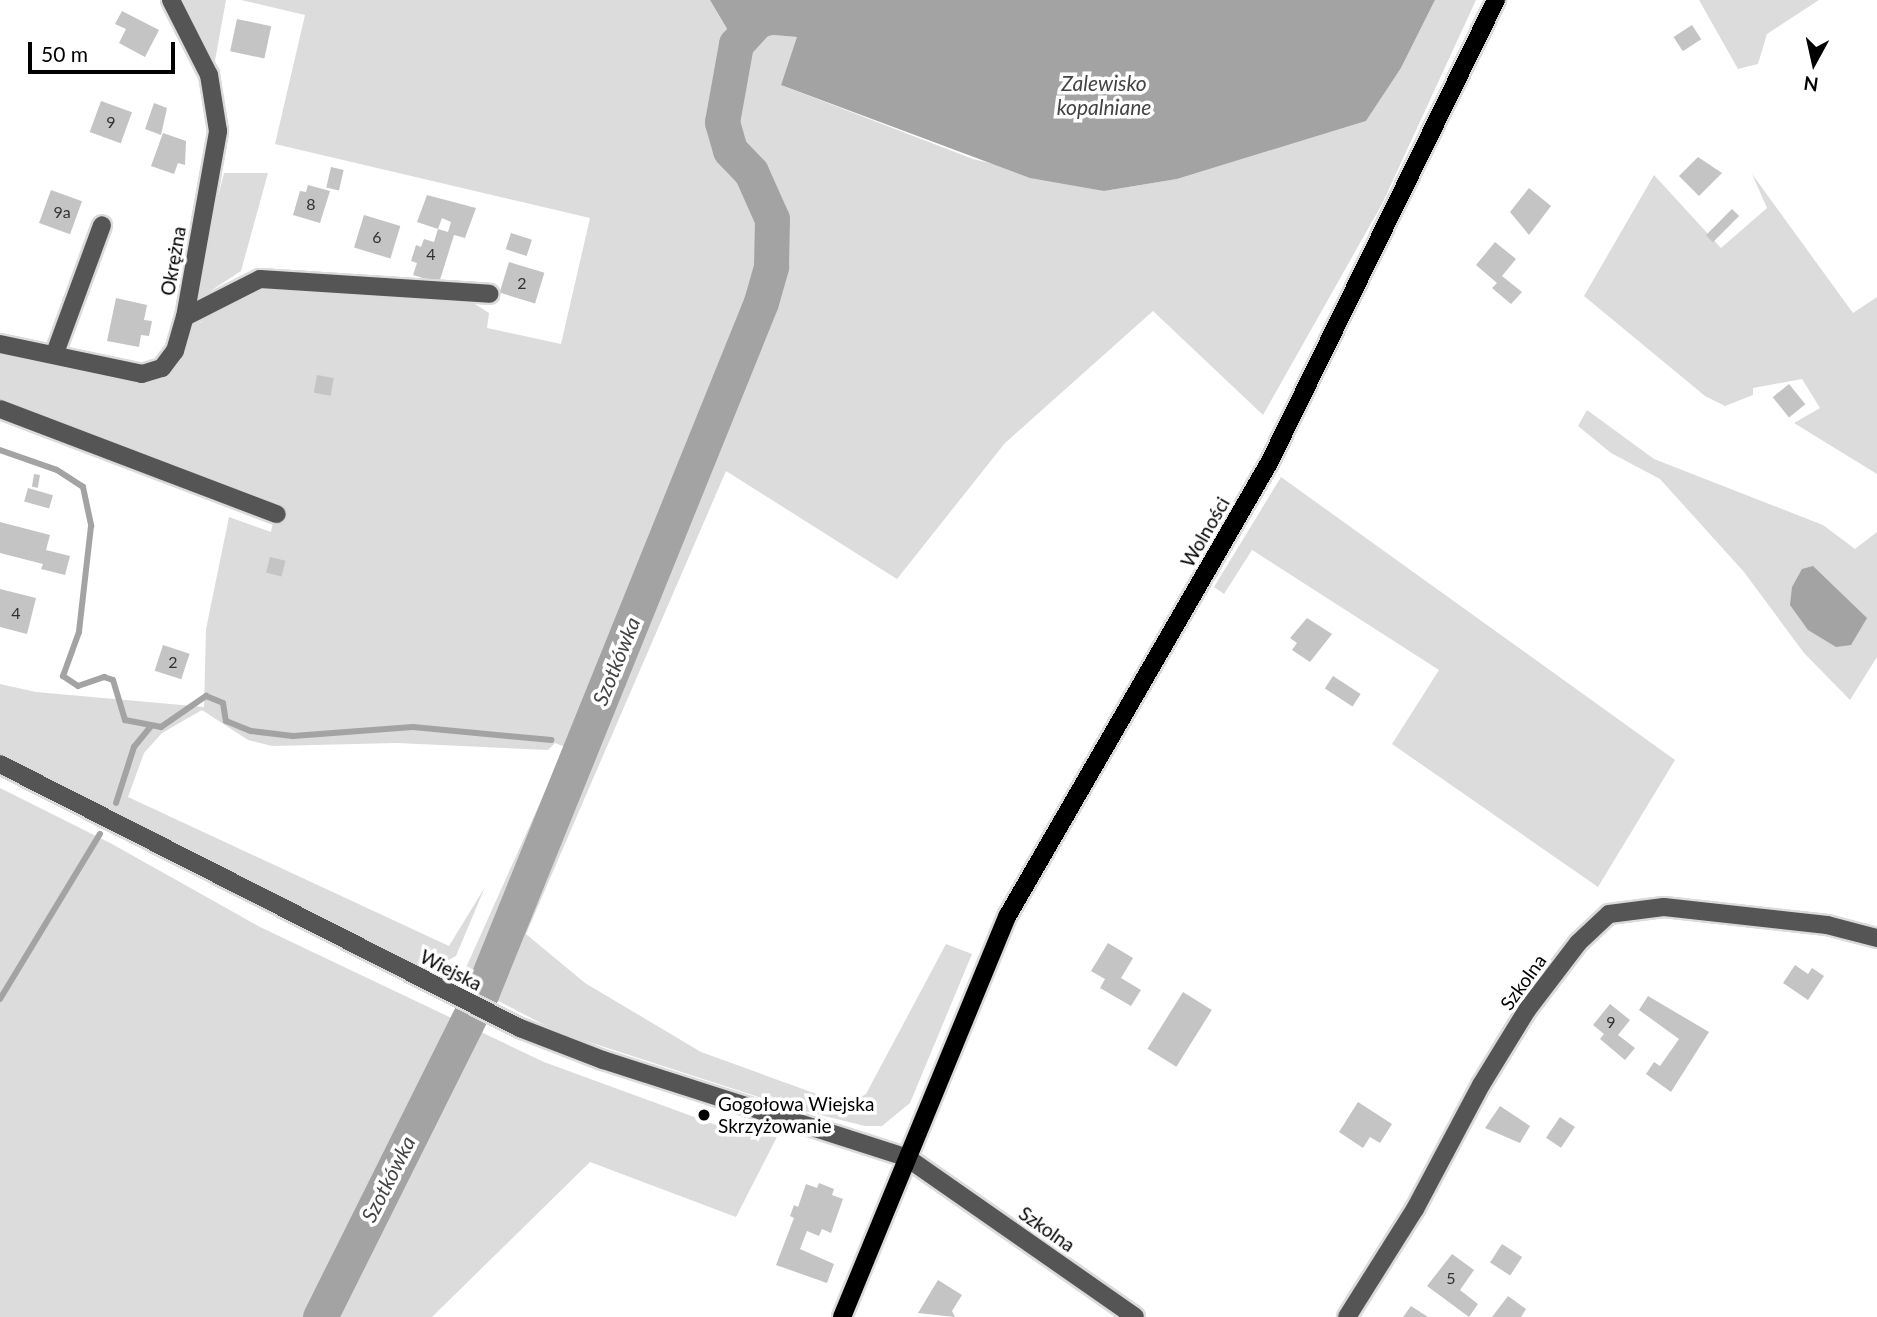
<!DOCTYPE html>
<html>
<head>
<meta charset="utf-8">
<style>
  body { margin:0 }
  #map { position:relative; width:1877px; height:1317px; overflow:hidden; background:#fff; font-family:Lato,sans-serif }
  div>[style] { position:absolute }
  .green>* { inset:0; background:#dcdcdc }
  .water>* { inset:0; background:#a3a3a3 }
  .stream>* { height:6px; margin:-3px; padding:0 3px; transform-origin:3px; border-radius:3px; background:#a3a3a3 }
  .river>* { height:35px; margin:-17.5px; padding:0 17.5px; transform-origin:17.5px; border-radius:17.5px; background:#a3a3a3 }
  .building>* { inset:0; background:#c4c4c4; transform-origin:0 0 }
  .roads { filter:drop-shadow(2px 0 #dbdbdb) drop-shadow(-2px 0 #dbdbdb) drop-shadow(0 2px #dbdbdb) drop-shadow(0 -2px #dbdbdb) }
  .minor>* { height:18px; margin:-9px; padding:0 9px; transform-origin:9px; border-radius:9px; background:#555 }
  .major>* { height:18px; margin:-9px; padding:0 9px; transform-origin:9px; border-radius:9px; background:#000 }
  .dots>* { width:19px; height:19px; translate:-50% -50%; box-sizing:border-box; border:4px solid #fff; border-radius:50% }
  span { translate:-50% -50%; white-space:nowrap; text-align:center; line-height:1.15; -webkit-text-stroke:7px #fff; paint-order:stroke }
  .number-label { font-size:16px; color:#313131 }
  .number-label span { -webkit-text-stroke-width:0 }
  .street-label { font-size:19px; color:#000 }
  .poi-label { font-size:19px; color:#000 }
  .left { translate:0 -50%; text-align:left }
  .water-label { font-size:21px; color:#444; font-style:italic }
  .north { position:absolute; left:1779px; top:28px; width:70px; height:70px; -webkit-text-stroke:5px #fff; paint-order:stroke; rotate:188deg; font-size:19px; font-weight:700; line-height:28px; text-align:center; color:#000 }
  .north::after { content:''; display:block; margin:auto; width:24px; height:32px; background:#000; clip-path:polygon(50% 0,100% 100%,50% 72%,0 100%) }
  .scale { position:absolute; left:28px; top:42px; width:147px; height:32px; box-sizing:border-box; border:4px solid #000; border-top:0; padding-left:9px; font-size:21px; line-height:24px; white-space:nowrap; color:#000; -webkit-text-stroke:5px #fff; paint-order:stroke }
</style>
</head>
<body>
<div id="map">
  <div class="green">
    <div style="clip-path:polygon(178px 0,226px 0,214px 66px)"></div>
    <div style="clip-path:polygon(241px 0,710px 0,736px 44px,773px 35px,798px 37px,781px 85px,973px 159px,1104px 191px,1177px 179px,1366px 121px,1401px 68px,1435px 0,1476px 0,1382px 204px,1263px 415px,1153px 311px,1005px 443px,897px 579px,726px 471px,526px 934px,585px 983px,701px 1052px,847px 1105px,866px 1094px,946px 944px,972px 954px,910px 1103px,882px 1126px,865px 1126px,796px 1109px,558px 1032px,460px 981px,565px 747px,555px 743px,548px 750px,397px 743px,272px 746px,248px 740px,202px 710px,162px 733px,144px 753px,128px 797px,449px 946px,485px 887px,456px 956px,436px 967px,408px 960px,0 754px,0 684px,36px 692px,204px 707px,206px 629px,229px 517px,271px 532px,277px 502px,0 400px,0 349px,150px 383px,174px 369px,224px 173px,268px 173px,241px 271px,198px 299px,200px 323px,239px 294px,273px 286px,469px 300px,489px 313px,487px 328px,561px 344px,590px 218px,275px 144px,305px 15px)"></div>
    <div style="clip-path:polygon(1699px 0,1819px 0,1767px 34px,1758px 64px,1738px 69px)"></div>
    <div style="clip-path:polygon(1752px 174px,1853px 313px,1877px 297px,1877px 474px,1794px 423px,1820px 408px,1802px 379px,1753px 388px,1753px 395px,1725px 406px,1705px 396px,1584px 296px,1654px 175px,1721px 248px,1767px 208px)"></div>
    <div style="clip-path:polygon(1587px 410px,1654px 459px,1823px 525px,1855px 549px,1877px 532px,1877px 657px,1850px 700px,1804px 653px,1744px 572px,1660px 479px,1611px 453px,1578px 426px)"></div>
    <div style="clip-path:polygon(1281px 477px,1675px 760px,1598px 887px,1392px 744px,1439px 670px,1252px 550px,1224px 594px,1214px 587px)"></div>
    <div style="clip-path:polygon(0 788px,112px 844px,260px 927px,544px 1062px,738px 1133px,777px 1137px,736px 1217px,590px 1162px,432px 1317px,0 1317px)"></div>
  </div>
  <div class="water">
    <div style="clip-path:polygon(710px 0,1435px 0,1401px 68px,1366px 121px,1177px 179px,1104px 191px,1030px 178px,781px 85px,797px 37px,773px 35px,736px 44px)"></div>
    <div style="clip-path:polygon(1813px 566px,1867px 618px,1851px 645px,1836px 647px,1808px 630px,1790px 605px,1792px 587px,1802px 569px)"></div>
  </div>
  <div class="stream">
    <div style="left:0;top:450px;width:60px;rotate:19.3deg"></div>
    <div style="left:57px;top:470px;width:31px;rotate:33deg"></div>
    <div style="left:83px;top:487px;width:40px;rotate:78deg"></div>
    <div style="left:91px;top:526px;width:107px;rotate:96.5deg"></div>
    <div style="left:79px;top:632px;width:47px;rotate:110deg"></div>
    <div style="left:63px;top:676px;width:18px;rotate:34deg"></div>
    <div style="left:78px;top:686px;width:28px;rotate:-19deg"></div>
    <div style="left:104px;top:677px;width:9px;rotate:18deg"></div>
    <div style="left:113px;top:680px;width:42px;rotate:73.3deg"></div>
    <div style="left:125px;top:720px;width:37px;rotate:11deg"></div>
    <div style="left:161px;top:727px;width:55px;rotate:-34.6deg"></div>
    <div style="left:206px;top:696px;width:18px;rotate:22deg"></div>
    <div style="left:223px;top:703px;width:18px;rotate:81deg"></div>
    <div style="left:226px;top:721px;width:27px;rotate:22deg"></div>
    <div style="left:251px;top:731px;width:42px;rotate:6.8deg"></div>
    <div style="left:293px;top:736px;width:120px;rotate:-4.3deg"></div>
    <div style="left:413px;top:727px;width:139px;rotate:5.4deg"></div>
    <div style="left:579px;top:745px;width:5px;rotate:11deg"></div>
    <div style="left:116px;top:803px;width:59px;rotate:-72.2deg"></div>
    <div style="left:134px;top:747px;width:27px;rotate:-51deg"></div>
    <div style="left:0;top:999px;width:193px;rotate:-58.8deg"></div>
  </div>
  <div class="river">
    <div style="left:320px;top:1317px;width:363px;rotate:-63.5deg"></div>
    <div style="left:482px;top:992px;width:744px;rotate:-67.98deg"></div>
    <div style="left:761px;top:302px;width:37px;rotate:-74deg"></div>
    <div style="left:771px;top:266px;width:47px;rotate:-88.8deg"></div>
    <div style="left:772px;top:219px;width:51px;rotate:-114.1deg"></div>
    <div style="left:751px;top:172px;width:30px;rotate:-134deg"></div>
    <div style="left:730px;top:150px;width:29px;rotate:-106deg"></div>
    <div style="left:722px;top:122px;width:79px;rotate:-79.8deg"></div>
    <div style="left:736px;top:44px;width:59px;rotate:-47.7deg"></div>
  </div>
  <div class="building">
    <div style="clip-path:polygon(122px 11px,159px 30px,145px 57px,119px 43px,126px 29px,115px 24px)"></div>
    <div style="left:237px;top:19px;width:35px;height:33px;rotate:12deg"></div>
    <div style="left:1692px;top:25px;width:17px;height:22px;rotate:57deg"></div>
    <div style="left:101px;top:101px;width:33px;height:33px;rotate:20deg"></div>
    <div style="clip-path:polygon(154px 103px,167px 108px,161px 135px,145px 129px)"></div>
    <div style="clip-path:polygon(163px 133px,186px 141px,185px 165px,178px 163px,174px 174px,151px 166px)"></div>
    <div style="clip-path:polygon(1698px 157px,1722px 173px,1699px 196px,1679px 176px)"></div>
    <div style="left:331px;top:167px;width:13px;height:21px;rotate:13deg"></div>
    <div style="clip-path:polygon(308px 185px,330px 191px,320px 223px,293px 215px,300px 191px,306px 192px)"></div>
    <div style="clip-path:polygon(1529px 188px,1551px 206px,1529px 235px,1510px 212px)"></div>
    <div style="left:51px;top:190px;width:33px;height:35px;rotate:20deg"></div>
    <div style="clip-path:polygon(427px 195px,476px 208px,465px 238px,454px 235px,439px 283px,413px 275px,417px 263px,411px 261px,416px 245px,421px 247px,424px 239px,434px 242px,438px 229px,448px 232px,451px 222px,442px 218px,438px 229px,417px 222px)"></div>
    <div style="left:1732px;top:209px;width:10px;height:37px;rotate:45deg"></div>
    <div style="left:364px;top:215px;width:38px;height:34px;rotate:17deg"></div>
    <div style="left:511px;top:233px;width:22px;height:17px;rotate:18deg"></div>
    <div style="clip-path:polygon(1495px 242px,1516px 259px,1502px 276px,1522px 292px,1511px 304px,1492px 288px,1497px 283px,1476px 265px)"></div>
    <div style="left:509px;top:262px;width:37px;height:32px;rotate:17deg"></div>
    <div style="clip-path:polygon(116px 298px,147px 305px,144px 320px,152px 321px,149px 336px,141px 335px,139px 347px,107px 341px)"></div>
    <div style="left:317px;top:375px;width:17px;height:18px;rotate:10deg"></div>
    <div style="left:1789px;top:384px;width:26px;height:21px;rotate:51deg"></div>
    <div style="left:34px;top:474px;width:6px;height:13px;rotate:9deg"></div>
    <div style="left:28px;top:488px;width:26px;height:14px;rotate:16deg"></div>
    <div style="clip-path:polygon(0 522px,50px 535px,46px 550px,70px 556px,65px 575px,41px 569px,43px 564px,0 553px)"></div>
    <div style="left:270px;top:557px;width:16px;height:16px;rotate:14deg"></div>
    <div style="clip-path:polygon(0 589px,36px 598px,27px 634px,0 627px)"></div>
    <div style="clip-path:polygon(1307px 618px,1332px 634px,1310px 662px,1292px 650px,1297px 643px,1290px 638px)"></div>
    <div style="left:163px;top:645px;width:28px;height:27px;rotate:18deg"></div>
    <div style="left:1333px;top:676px;width:33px;height:15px;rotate:33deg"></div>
    <div style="clip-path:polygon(1108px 943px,1133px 958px,1121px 978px,1141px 990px,1131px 1006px,1100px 988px,1105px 979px,1091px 971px)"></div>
    <div style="clip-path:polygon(1795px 965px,1808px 974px,1812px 968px,1824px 976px,1808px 1000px,1783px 983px)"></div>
    <div style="left:1183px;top:992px;width:34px;height:67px;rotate:32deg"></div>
    <div style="clip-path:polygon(1648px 996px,1709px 1032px,1671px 1092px,1646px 1074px,1654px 1062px,1660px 1066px,1679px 1039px,1639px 1010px)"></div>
    <div style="clip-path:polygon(1610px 1004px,1630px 1020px,1618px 1035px,1635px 1048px,1625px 1060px,1600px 1039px,1604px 1034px,1593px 1025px)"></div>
    <div style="clip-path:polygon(1358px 1102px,1392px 1124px,1380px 1143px,1370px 1137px,1363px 1148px,1339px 1132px)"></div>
    <div style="clip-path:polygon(1500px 1106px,1530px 1126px,1520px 1143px,1485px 1128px)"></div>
    <div style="left:1560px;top:1117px;width:18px;height:25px;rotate:34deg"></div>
    <div style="clip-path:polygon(819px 1183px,834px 1189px,832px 1195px,843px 1199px,831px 1233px,822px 1229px,819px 1236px,807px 1231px,800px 1249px,834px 1264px,827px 1283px,776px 1265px,794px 1218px,790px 1216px,794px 1205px,798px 1207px,806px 1184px,817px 1188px)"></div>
    <div style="left:1502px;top:1244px;width:24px;height:22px;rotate:33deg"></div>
    <div style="clip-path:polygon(1452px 1254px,1474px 1270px,1460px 1290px,1478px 1304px,1469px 1317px,1427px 1286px)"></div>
    <div style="clip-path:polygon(938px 1280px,962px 1295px,952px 1311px,955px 1317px,918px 1313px)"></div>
    <div style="clip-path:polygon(1508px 1296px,1526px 1309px,1521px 1317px,1492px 1317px)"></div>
    <div style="clip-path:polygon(1411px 1306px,1428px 1317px,1403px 1317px)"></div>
  </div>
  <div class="roads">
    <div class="minor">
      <div style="left:185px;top:317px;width:84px;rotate:-26.9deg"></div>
      <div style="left:260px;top:279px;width:230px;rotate:3.7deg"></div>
      <div style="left:0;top:344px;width:145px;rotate:11.9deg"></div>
      <div style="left:142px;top:374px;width:21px;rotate:-17deg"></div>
      <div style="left:162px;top:368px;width:21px;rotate:-53deg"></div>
      <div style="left:175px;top:351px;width:35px;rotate:-74deg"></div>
      <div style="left:185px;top:317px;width:189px;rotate:-79.9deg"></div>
      <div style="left:218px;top:131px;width:57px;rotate:-99.1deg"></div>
      <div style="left:209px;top:75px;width:84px;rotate:-116.9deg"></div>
      <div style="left:55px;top:353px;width:136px;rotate:-69.8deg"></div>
      <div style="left:0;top:409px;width:296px;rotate:20.8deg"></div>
      <div style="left:0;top:764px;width:583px;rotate:26.92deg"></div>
      <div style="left:520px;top:1028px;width:89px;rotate:21.1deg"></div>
      <div style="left:603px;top:1060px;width:318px;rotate:17.8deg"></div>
      <div style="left:906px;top:1157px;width:279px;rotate:34.9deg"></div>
      <div style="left:1347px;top:1317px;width:128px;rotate:-57.8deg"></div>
      <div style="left:1415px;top:1209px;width:140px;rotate:-62deg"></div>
      <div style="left:1481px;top:1085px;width:88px;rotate:-58.5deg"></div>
      <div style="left:1527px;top:1010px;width:84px;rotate:-52.7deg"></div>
      <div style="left:1578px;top:943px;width:42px;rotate:-43.1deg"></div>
      <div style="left:1609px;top:914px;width:55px;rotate:-7.3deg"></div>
      <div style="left:1664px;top:907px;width:164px;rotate:6.3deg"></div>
      <div style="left:1827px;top:925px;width:52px;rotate:14.6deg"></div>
    </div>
    <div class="major">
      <div style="left:842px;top:1317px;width:435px;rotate:-67.6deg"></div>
      <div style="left:1008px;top:915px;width:522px;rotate:-60deg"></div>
      <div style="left:1269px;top:463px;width:516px;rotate:-63.88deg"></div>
    </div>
  </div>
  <div class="dots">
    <div style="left:704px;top:1115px;background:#000"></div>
  </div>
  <div class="number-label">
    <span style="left:111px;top:122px">9</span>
    <span style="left:311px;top:204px">8</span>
    <span style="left:62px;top:212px">9a</span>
    <span style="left:377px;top:237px">6</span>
    <span style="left:431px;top:254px">4</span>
    <span style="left:522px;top:283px">2</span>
    <span style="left:16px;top:613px">4</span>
    <span style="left:173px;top:662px">2</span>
    <span style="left:1611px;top:1022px">9</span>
    <span style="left:1451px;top:1278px">5</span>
  </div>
  <div class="street-label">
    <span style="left:173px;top:261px;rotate:-80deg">Okrężna</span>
    <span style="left:1205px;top:532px;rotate:-60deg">Wolności</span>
    <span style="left:451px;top:970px;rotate:27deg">Wiejska</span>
    <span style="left:1523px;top:982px;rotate:-54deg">Szkolna</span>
    <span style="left:1047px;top:1229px;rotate:35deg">Szkolna</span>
  </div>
  <div class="poi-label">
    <span class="left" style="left:718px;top:1115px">Gogołowa Wiejska<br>Skrzyżowanie</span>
  </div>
  <div class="water-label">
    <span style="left:1104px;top:95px">Zalewisko<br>kopalniane</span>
    <span style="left:616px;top:661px;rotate:-68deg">Szotkówka</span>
    <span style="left:388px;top:1179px;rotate:-63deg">Szotkówka</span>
  </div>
  <div class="north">N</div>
  <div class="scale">50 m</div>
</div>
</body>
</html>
